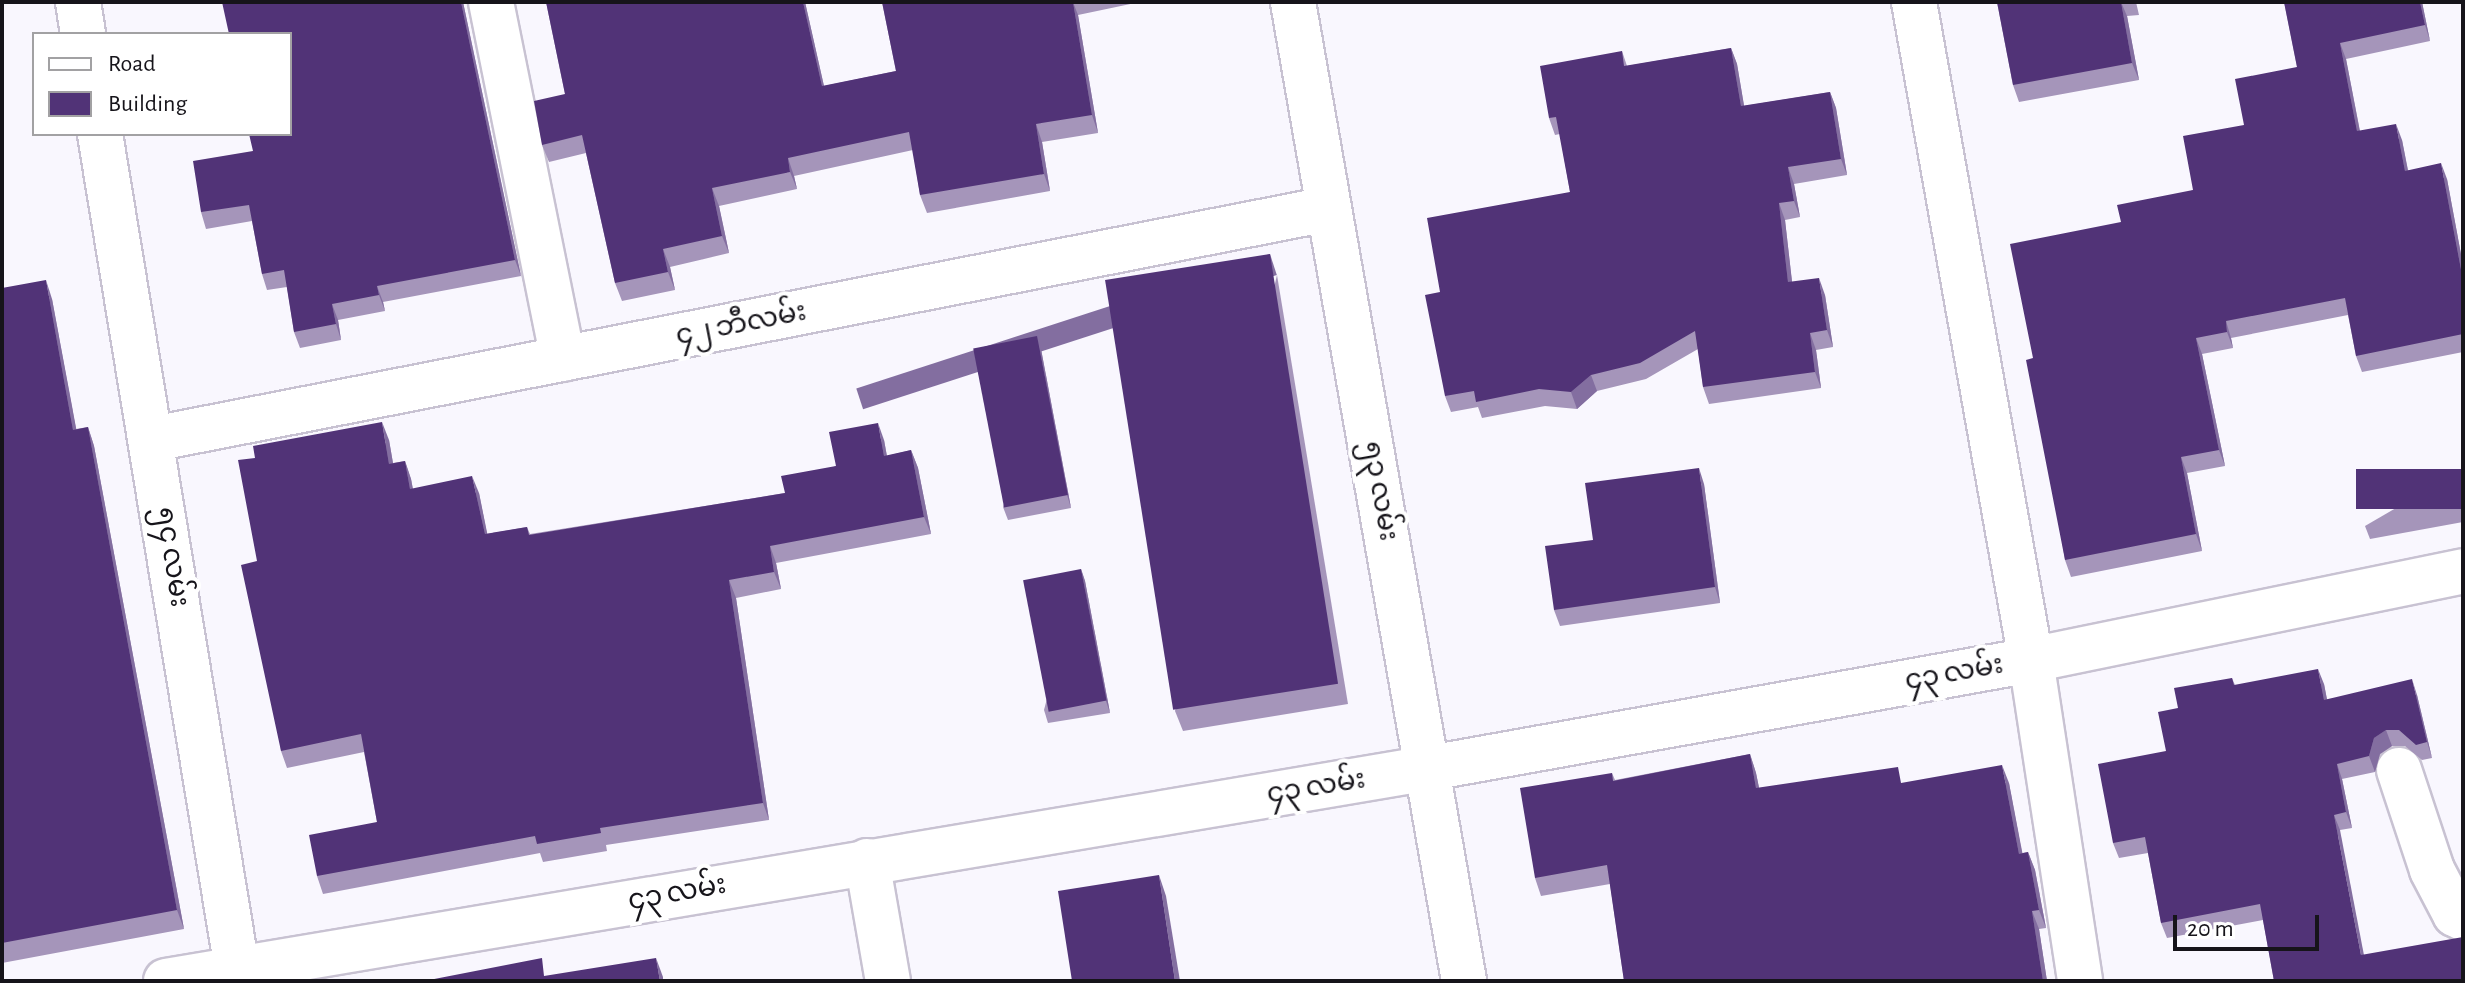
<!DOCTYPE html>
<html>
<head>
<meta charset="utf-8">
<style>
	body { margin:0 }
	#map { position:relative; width:2465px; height:983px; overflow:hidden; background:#f9f7fe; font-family:"Alegreya Sans","Noto Sans Myanmar",sans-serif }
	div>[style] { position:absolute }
	.roads { filter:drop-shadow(2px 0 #c8c2d2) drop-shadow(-2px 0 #c8c2d2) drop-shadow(0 2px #c8c2d2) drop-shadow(0 -2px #c8c2d2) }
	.minor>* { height:44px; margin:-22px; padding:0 22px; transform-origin:22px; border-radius:22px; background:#fff }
	.wall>* { inset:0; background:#a595ba }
	.shaded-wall>* { inset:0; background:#836ea0; transform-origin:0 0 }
	.building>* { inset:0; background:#513377; transform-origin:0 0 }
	span { translate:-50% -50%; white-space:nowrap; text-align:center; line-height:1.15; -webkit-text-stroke:8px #fff; paint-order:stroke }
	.street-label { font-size:28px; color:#16141a }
	.frame { position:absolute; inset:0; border:4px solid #16141a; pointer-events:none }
	.legend { position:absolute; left:32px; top:32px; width:260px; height:104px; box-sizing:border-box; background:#fff; border:2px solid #a2a1a3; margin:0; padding:10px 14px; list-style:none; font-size:24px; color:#16141a }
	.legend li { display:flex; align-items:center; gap:16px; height:40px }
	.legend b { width:40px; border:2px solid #a2a1a3 }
	.scale { position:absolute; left:2173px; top:915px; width:146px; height:36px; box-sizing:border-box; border:4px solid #16141a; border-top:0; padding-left:10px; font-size:24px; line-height:28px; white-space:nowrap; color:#16141a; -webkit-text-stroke:6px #fff; paint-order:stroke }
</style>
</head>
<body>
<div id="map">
	<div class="roads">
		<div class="minor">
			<i style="left:78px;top:2px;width:32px;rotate:81deg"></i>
			<i style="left:491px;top:2px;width:364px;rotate:78.6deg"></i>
			<i style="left:1293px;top:2px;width:994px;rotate:80.09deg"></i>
			<i style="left:1914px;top:2px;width:668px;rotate:79.92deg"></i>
			<i style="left:2031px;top:660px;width:325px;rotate:81.3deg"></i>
			<i style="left:100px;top:134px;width:858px;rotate:80.68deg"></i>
			<i style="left:153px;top:439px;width:1197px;rotate:-11.08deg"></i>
			<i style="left:2399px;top:770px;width:105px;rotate:71.7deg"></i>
			<i style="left:2432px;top:870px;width:50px;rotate:62.4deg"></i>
			<i style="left:2455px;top:914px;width:9px;rotate:27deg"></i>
			<i style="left:867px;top:861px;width:122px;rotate:80.1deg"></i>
			<i style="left:166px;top:981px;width:1282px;rotate:-9.57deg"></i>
			<i style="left:1430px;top:768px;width:611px;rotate:-10.19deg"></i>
			<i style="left:2031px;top:660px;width:441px;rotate:-11.6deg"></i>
		</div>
	</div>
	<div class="wall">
		<i style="clip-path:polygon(463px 2px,521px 276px,383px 302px,385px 311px,338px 320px,341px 340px,300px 348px,294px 332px,287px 287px,267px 290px,262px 274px,252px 221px,206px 229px,201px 212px,253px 151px)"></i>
		<i style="clip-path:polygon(546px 2px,805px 2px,824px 86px,896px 71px,882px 2px,1140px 2px,1078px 15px,1098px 133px,1042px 142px,1050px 191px,927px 213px,920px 195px,913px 150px,794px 176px,797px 189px,719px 206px,729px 253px,670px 267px,675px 290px,622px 301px,615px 283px,586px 153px,549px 162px,542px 145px,565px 94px)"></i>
		<i style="clip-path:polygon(1997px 2px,2136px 2px,2139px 15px,2127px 16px,2139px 80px,2019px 102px,2013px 85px)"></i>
		<i style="clip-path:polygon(2284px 2px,2422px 2px,2430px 41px,2346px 59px,2360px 131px,2402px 140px,2408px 170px,2447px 179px,2463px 265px,2463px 352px,2362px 372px,2356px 356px,2348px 315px,2231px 338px,2233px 348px,2202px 354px,2225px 466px,2187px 473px,2202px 551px,2071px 577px,2065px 560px,2033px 358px,2121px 222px,2193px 190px,2244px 125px,2297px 67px)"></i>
		<i style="clip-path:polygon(1731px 48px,1737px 64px,1744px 106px,1830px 92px,1836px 108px,1847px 175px,1794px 184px,1800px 217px,1785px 220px,1792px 282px,1825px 295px,1833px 347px,1816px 350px,1821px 388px,1709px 404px,1703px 387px,1698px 349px,1646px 379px,1597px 391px,1577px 409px,1545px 406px,1482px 418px,1478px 407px,1451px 412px,1445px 396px,1440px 292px,1570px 192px,1560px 134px,1555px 135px,1549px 118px,1622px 51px,1627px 66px)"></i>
		<i style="clip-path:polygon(1277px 275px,1348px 704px,1183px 731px,1175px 711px)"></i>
		<i style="clip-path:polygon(2px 288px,52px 299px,76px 429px,88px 427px,94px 446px,184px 929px,2px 963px)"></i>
		<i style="clip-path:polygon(1041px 349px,1071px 508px,1008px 520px,1003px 507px)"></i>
		<i style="clip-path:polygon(389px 440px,393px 463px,405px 461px,411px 479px,413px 489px,479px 493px,487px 534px,527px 527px,530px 534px,785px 493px,884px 440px,887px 456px,911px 450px,918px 468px,931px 534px,776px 563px,781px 589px,736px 598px,769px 820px,606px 845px,607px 851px,543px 862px,540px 853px,323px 894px,317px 876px,377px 822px,364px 752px,287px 768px,281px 751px,257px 561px)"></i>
		<i style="clip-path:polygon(2463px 469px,2463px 522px,2370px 539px,2365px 526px)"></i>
		<i style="clip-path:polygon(1704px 484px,1720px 603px,1560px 626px,1554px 610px,1593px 540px)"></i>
		<i style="clip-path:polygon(1081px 569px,1085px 581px,1110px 713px,1048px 723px,1044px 710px)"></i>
		<i style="clip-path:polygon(2232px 678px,2235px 685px,2324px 684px,2327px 699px,2417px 695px,2432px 758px,2422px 760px,2405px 746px,2392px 746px,2380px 754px,2375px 772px,2342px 779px,2352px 828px,2340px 830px,2274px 981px,2263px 920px,2167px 938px,2161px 923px,2148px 853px,2119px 858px,2113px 843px,2166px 751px,2178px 708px)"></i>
		<i style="clip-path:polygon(1750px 754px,1756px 773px,1759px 788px,1904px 783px,2009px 783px,2022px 853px,2028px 852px,2035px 870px,2046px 928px,2039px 929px,2047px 981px,1624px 981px,1610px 884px,1541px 896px,1535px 878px,1612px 773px,1615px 780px)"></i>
	</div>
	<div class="shaded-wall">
		<i style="clip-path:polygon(461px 2px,463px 2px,521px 276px,515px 260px)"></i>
		<i style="clip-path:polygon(803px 2px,805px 2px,828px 104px,822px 86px)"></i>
		<i style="clip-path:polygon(1073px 2px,1078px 15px,1098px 133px,1092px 115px)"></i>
		<i style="clip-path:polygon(2121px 2px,2127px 16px,2139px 80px,2132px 63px)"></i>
		<i style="clip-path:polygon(2420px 2px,2422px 2px,2430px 41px,2425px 25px)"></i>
		<i style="clip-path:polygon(2340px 43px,2346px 59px,2363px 148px,2357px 131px)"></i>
		<i style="clip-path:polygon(1731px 48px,1737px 64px,1747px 123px,1741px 106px)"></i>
		<i style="clip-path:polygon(1830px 92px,1836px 108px,1847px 175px,1841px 159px)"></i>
		<i style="clip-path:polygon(1036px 124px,1042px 142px,1050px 191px,1044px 174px)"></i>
		<i style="clip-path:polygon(2396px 124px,2402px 140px,2411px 187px,2405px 171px)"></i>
		<i style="clip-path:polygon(788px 158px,794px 176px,797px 189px,790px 172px)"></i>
		<i style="clip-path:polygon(2441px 163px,2447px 179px,2463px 265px,2463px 280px)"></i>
		<i style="clip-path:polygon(1788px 167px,1794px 184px,1800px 217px,1794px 201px)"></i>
		<i style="clip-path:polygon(712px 188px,719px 206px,729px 253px,722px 236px)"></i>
		<i style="clip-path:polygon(1779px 203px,1785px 220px,1794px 299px,1788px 282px)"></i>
		<i style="clip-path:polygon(663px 249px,670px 267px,675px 290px,668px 272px)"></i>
		<i style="left:1270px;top:254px;width:22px;height:435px;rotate:72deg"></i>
		<i style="clip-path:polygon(1819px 278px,1825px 295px,1833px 347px,1827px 330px)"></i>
		<i style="clip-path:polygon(46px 280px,52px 299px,80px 449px,73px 430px)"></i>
		<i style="clip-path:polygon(377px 286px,383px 302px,385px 311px,379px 295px)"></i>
		<i style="clip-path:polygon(332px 304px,338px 320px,341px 340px,336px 324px)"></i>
		<i style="clip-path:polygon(2226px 321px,2231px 338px,2233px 348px,2227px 332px)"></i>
		<i style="clip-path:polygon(1810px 333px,1816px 350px,1821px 388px,1815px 372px)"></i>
		<i style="clip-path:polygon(1037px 336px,1041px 349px,1071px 508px,1067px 495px)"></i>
		<i style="clip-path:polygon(2196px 338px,2202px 354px,2225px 466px,2219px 450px)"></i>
		<i style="clip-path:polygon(1591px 375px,1597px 391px,1577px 409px,1571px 392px)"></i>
		<i style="clip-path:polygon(382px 422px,389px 440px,396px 481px,389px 464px)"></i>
		<i style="clip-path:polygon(878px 423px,884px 440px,890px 474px,884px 456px)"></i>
		<i style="clip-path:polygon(88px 427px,94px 446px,184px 929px,177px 910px)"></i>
		<i style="clip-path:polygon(911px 450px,918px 468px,931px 534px,924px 517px)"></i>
		<i style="clip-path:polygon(2181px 457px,2187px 473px,2202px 551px,2196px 534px)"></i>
		<i style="clip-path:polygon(405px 461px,411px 479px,416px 507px,410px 489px)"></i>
		<i style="clip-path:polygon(1699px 468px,1704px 484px,1720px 603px,1715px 587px)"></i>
		<i style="clip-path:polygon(472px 476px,479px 493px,491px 552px,485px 534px)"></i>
		<i style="clip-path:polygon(770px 546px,776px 563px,781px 589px,774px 572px)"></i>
		<i style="clip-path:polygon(1081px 569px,1085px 581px,1110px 713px,1106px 701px)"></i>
		<i style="clip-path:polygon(729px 580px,736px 598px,769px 820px,763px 803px)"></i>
		<i style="clip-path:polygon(2318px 669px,2324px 684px,2330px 716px,2324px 700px)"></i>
		<i style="clip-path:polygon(2412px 679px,2417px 695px,2432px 758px,2427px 742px)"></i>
		<i style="clip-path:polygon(2386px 730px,2392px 746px,2380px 754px,2375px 772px,2369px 756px,2374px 738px)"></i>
		<i style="clip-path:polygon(1750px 754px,1756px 773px,1763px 807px,1756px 788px)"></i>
		<i style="clip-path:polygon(2337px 764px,2342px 779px,2352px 828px,2346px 812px)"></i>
		<i style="clip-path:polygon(2002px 765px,2009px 783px,2026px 872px,2019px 854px)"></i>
		<i style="clip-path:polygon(2334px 815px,2340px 830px,2367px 971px,2361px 955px)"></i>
		<i style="clip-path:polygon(2028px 852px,2035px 870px,2046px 928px,2039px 910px)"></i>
		<i style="clip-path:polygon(1159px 875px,1166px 896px,1180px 981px,1175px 981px)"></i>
		<i style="clip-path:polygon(2032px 911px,2039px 929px,2047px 981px,2043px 981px)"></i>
		<i style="clip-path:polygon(656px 958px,663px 977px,663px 981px,660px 981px)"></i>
	</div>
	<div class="building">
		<i style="clip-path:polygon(222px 2px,461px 2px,515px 260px,377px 286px,379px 295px,332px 304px,336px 324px,294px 332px,284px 270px,262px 274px,249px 205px,201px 212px,193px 161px,253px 151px,249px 134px,290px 134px,290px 34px,229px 34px)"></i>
		<i style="clip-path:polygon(546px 2px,803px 2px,822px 86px,896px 71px,882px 2px,1073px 2px,1092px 115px,1036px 124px,1044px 174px,920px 195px,909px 132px,788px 158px,790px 172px,712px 188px,722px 236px,663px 249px,668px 272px,615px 283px,582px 135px,542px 145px,534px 101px,565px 94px)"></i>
		<i style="clip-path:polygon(1997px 2px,2121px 2px,2132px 63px,2013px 85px)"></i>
		<i style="clip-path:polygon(2284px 2px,2420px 2px,2425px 25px,2340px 43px,2357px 131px,2396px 124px,2405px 171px,2441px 163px,2463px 280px,2463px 334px,2356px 356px,2345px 298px,2226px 321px,2227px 332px,2196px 338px,2219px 450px,2181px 457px,2196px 534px,2065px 560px,2026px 360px,2033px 358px,2010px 244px,2121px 222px,2117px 205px,2193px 190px,2183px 136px,2244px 125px,2235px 79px,2297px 67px)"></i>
		<i style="clip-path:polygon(1731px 48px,1741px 106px,1830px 92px,1841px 159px,1788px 167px,1794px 201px,1779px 203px,1788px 282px,1819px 278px,1827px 330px,1810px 333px,1815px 372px,1703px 387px,1695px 331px,1640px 363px,1591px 375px,1571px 392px,1539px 389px,1476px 402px,1474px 391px,1445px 396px,1425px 295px,1440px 292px,1427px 218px,1570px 192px,1556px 117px,1549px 118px,1540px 66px,1622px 51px,1624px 66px)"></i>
		<i style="left:1270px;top:254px;width:435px;height:167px;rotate:81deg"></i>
		<i style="clip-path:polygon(46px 280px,73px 430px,88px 427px,177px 910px,2px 943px,2px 288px)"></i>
		<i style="left:1037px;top:336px;width:162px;height:65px;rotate:79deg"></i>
		<i style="clip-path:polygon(382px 422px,389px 464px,405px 461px,410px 489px,472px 476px,485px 534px,527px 527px,529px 535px,785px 493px,781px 476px,836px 466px,829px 432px,878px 423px,884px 456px,911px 450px,924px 517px,770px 546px,774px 572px,729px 580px,763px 803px,600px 828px,601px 833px,537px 844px,535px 836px,317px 876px,309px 835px,377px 822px,361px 734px,281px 751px,241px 565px,257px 561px,238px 460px,255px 458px,253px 446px)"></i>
		<i style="clip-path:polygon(1699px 468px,1715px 587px,1554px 610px,1545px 546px,1593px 540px,1585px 483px)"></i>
		<i style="left:2463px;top:469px;width:40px;height:107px;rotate:90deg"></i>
		<i style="left:1081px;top:569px;width:134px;height:59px;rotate:79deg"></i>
		<i style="clip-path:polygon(2318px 669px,2324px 700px,2412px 679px,2427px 742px,2416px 745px,2399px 730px,2386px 730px,2374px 738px,2369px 756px,2337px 764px,2346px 812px,2334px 815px,2361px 955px,2463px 937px,2463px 981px,2274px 981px,2260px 904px,2161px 923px,2145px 837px,2113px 843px,2098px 764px,2166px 751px,2158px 712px,2178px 708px,2174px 688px,2232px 678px,2234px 685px)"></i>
		<i style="clip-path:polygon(1750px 754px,1756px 788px,1898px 767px,1901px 783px,2002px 765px,2019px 854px,2028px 852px,2039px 910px,2032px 911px,2043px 981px,1624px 981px,1607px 865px,1535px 878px,1520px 788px,1612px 773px,1613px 781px)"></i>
		<i style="clip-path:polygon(1159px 875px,1175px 981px,1072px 981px,1058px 891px)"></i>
		<i style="clip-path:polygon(542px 958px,544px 976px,656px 958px,660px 981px,424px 981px)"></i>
	</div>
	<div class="street-label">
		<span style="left:741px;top:324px;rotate:-11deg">၄၂ ဘီလမ်း</span>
		<span style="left:1380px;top:491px;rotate:80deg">၅၃ လမ်း</span>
		<span style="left:172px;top:557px;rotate:81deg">၅၄ လမ်း</span>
		<span style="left:1954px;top:673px;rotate:-10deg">၄၃ လမ်း</span>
		<span style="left:1316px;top:787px;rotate:-9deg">၄၃ လမ်း</span>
		<span style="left:677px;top:893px;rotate:-10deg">၄၃ လမ်း</span>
	</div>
	<div class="frame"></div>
	<ul class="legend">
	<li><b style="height:10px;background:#fff"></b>Road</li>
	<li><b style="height:22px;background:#513377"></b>Building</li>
	</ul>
	<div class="scale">20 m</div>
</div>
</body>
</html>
